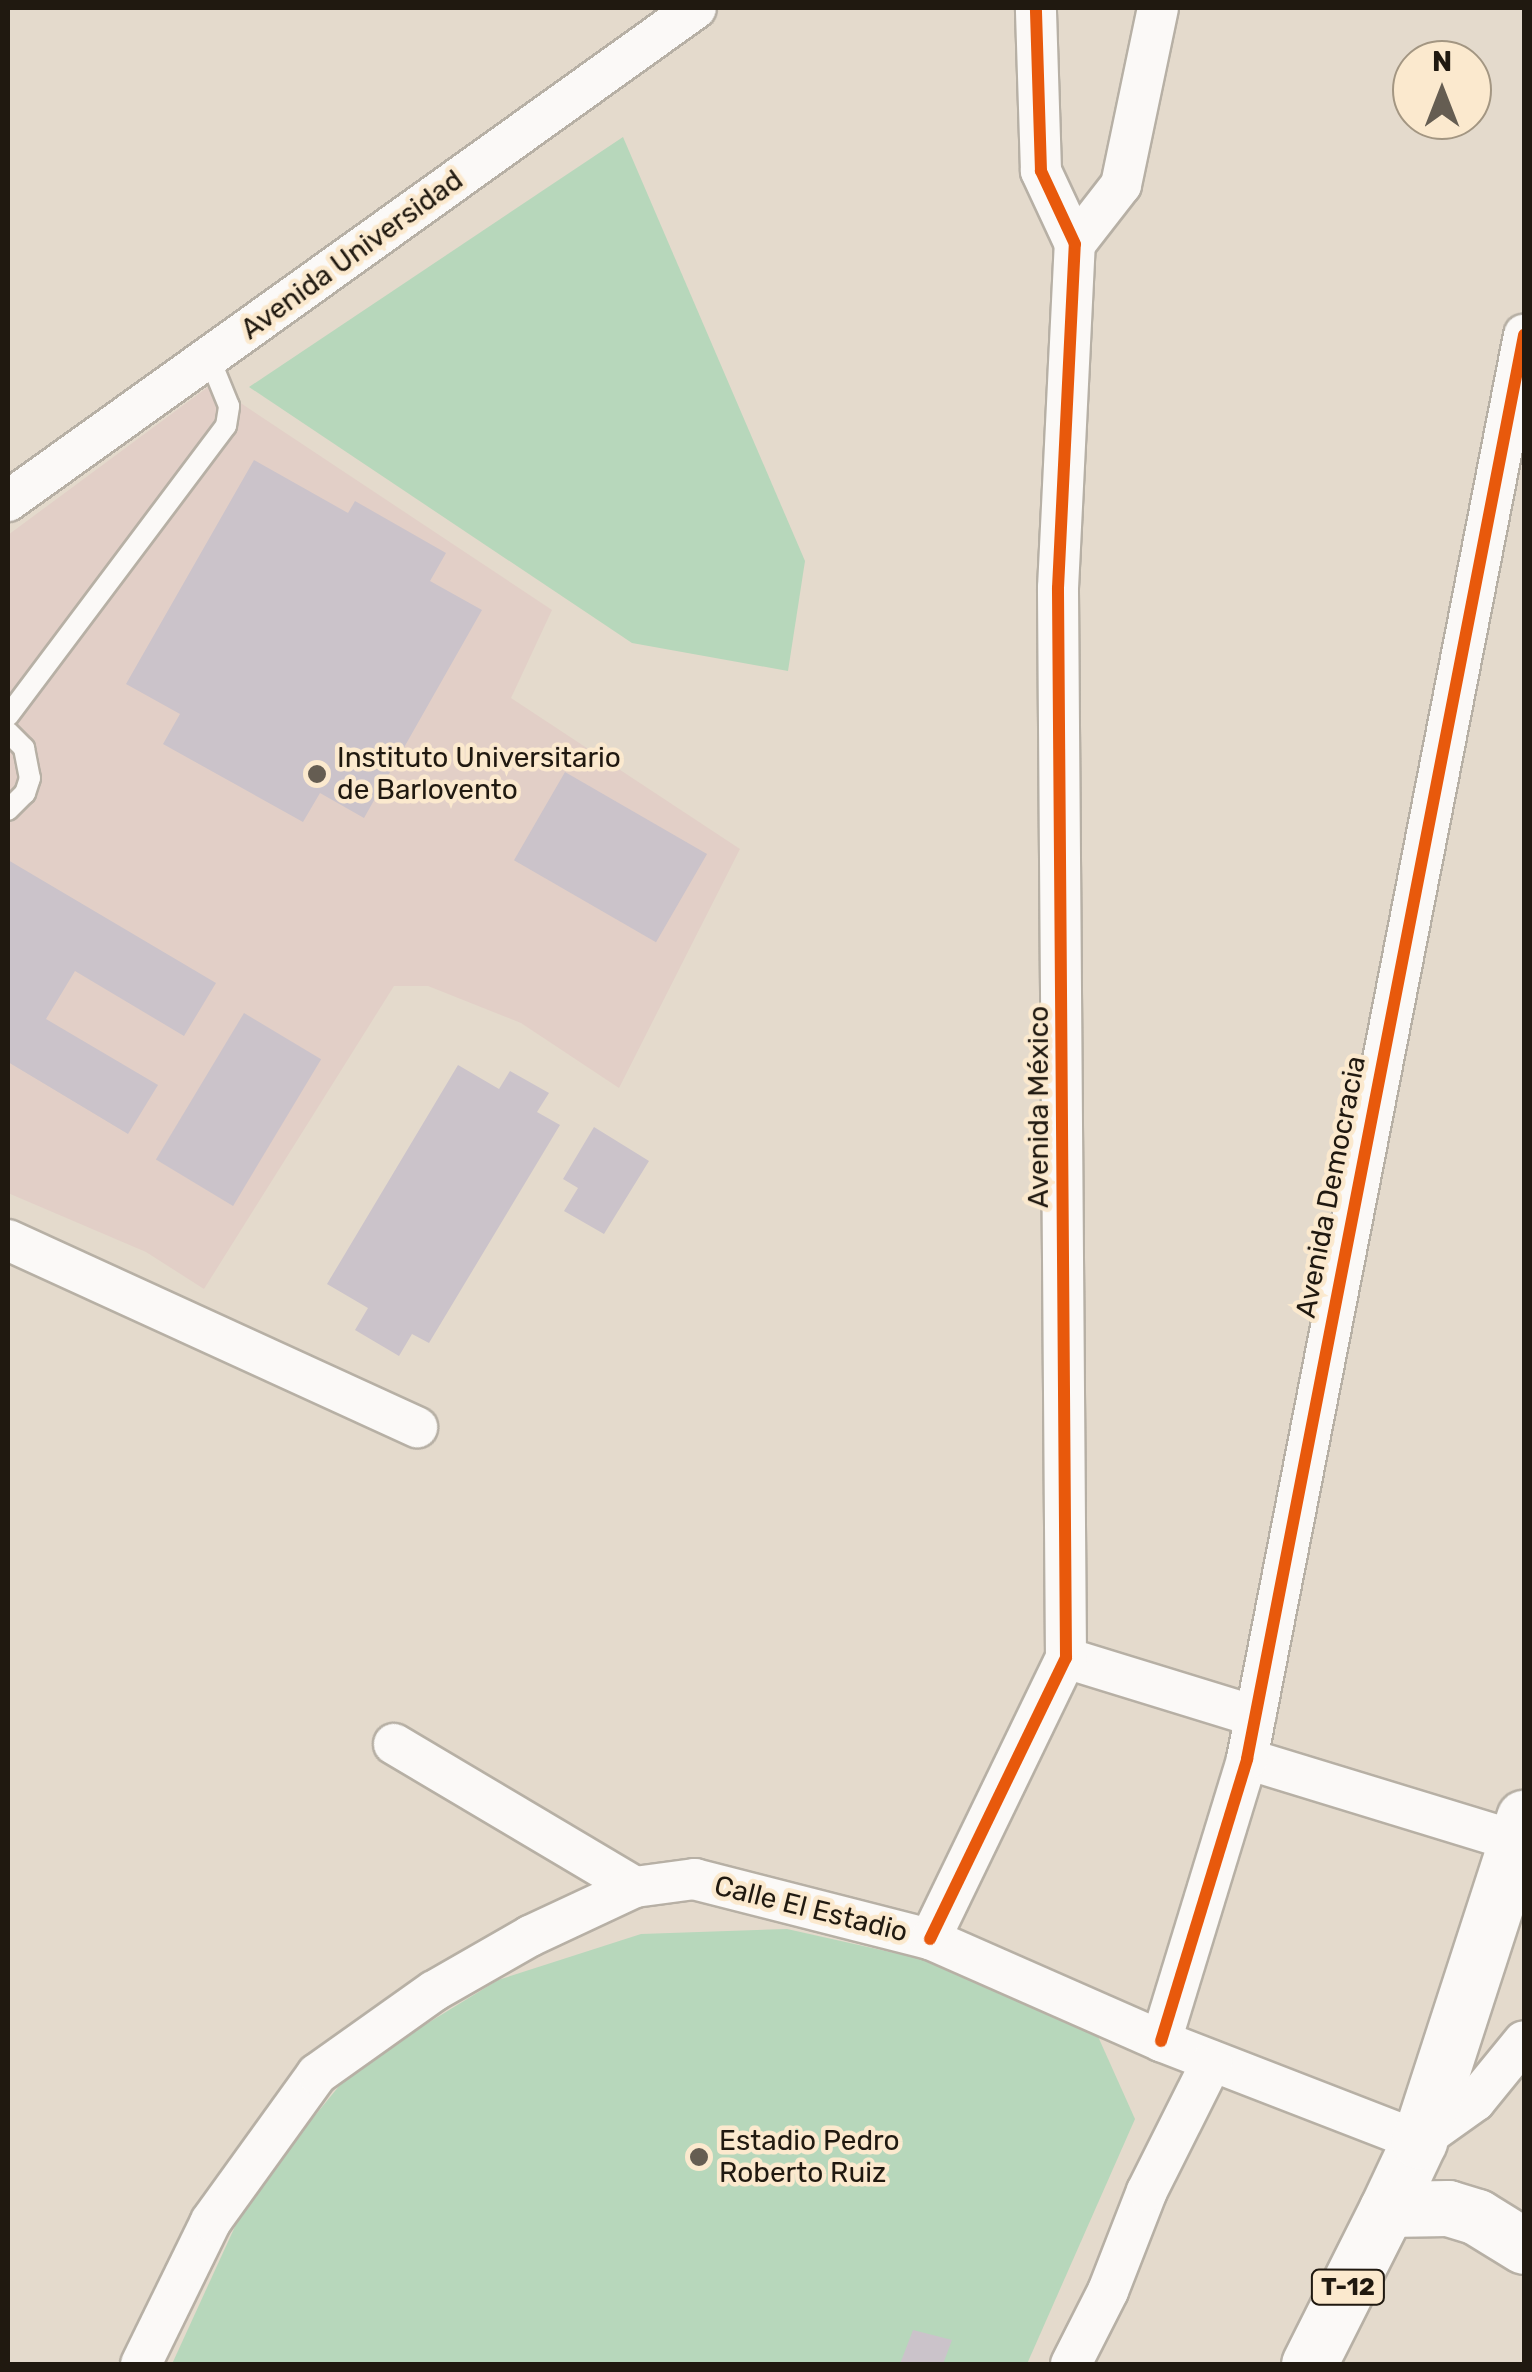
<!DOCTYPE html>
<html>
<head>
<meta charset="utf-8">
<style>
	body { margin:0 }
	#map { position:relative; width:1532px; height:2372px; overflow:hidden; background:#e4dacc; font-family:Rubik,sans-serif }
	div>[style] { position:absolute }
	.education>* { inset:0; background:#e2cfc7 }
	.green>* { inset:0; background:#b7d7bb }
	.building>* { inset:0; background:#cbc3ca; transform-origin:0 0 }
	.roads { filter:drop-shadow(2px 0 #b7b0a5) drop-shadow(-2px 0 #b7b0a5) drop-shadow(0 2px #b7b0a5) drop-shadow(0 -2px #b7b0a5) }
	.service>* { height:20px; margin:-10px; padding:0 10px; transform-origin:10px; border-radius:10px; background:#fbf9f7 }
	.minor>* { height:40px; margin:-20px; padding:0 20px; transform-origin:20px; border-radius:20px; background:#fbf9f7 }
	.secondary>* { height:55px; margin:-27.5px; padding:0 27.5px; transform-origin:27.5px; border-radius:27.5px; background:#fbf9f7 }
	.trunk>* { height:55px; margin:-27.5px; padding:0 27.5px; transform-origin:27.5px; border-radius:27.5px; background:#fbf9f7 }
	.cycleway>* { height:12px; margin:-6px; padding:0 6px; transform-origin:6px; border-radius:6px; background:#e8590c }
	.dots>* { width:28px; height:28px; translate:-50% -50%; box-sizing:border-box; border:5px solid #fbe9ce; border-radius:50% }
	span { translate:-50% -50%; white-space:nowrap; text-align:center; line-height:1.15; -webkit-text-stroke:9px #fbe9ce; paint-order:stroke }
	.shield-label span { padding:2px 8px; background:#fbe9ce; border:2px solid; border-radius:8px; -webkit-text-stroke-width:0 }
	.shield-label { font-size:25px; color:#201910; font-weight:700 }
	.street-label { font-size:28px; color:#201910 }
	.poi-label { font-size:28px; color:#201910 }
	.left { translate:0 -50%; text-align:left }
	.frame { position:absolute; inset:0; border:10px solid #201910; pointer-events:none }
	.north { position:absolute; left:1392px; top:40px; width:100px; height:100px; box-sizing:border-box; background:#fbe9ce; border:2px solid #a39682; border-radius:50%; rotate:0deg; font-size:28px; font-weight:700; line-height:40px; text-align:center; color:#201910 }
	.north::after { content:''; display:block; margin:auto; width:35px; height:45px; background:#655d52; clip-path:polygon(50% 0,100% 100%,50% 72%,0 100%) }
</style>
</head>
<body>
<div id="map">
	<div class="education">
		<i style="clip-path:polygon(212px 384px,552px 610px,511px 698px,740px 849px,619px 1088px,521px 1023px,428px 986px,394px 986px,204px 1289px,146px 1252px,8px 1193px,8px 535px)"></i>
	</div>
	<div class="green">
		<i style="clip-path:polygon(623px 137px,805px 561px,788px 671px,632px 643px,249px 387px)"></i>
		<i style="clip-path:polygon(787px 1929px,935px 1962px,1096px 2032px,1135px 2119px,1027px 2364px,172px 2364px,249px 2196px,353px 2069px,498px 1980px,641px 1934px)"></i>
	</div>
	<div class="building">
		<i style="clip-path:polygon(254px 460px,348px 513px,355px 501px,446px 553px,430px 581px,482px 610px,364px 818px,320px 793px,303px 822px,163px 744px,180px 714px,126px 684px)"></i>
		<i style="left:565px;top:772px;width:164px;height:102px;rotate:30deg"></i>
		<i style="clip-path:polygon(8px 860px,216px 983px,184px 1036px,75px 971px,46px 1019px,158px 1085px,128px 1134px,8px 1062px)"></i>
		<i style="left:244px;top:1013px;width:90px;height:171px;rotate:31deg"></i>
		<i style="clip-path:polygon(458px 1065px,499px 1089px,510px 1071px,549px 1093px,537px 1112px,560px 1125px,429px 1343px,412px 1334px,399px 1356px,355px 1330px,368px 1308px,327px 1284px)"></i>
		<i style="clip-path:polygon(594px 1127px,649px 1161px,604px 1234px,564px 1211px,578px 1188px,563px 1179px)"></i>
		<i style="clip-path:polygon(913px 2330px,952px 2340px,943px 2364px,900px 2364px)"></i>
	</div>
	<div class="roads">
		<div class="service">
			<i style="left:8px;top:716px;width:363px;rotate:-53.1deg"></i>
			<i style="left:226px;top:426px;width:20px;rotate:-81deg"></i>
			<i style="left:229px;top:406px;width:53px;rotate:-112.2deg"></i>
			<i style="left:8px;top:732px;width:23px;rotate:45deg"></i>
			<i style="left:24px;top:748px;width:31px;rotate:79deg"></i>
			<i style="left:30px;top:778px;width:16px;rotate:108deg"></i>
			<i style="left:25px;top:793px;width:24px;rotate:135deg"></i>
		</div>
		<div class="minor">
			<i style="left:1075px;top:244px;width:75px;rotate:-52.1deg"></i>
			<i style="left:1121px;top:185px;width:181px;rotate:-78.2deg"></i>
			<i style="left:8px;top:501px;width:846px;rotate:-35.62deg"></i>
			<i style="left:8px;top:1240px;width:450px;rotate:24.6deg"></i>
			<i style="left:1066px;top:1658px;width:198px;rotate:17.1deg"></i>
			<i style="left:394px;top:1744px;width:280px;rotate:30.7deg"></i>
			<i style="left:1247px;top:1759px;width:281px;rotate:17deg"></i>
			<i style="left:930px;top:1939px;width:312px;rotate:-64.2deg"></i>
			<i style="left:1066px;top:1658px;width:1070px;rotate:-90.43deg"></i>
			<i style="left:1058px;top:588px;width:344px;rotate:-87.2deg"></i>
			<i style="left:1075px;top:244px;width:81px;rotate:-115deg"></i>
			<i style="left:1041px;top:171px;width:163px;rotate:-91.8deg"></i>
			<i style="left:1161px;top:2041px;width:295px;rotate:-73deg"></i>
			<i style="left:1247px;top:1759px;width:1451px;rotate:-78.99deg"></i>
			<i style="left:141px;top:2364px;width:159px;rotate:-63.9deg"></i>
			<i style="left:211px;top:2221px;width:181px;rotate:-54.2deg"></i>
			<i style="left:317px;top:2074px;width:143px;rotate:-35.4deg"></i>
			<i style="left:434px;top:1991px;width:111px;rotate:-29.8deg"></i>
			<i style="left:530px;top:1936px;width:116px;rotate:-25deg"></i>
			<i style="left:635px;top:1887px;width:60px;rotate:-7.7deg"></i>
			<i style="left:694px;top:1879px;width:244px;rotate:14.3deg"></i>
			<i style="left:930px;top:1939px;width:253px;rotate:23.8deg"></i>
			<i style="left:1161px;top:2041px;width:277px;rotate:21.2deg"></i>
			<i style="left:1419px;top:2141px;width:69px;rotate:-35.5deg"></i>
			<i style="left:1475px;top:2101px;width:77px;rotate:-50.8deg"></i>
			<i style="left:1071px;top:2364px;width:82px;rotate:-63.1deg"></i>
			<i style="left:1108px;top:2291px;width:107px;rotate:-68.7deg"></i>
			<i style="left:1147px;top:2191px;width:145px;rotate:-63.4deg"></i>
		</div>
		<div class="secondary">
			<i style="left:1387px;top:2209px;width:75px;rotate:-64.8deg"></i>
			<i style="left:1419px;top:2141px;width:340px;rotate:-72deg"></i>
		</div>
		<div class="trunk">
			<i style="left:1309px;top:2364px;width:174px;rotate:-63.3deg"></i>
			<i style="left:1387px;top:2209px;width:61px;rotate:-0.9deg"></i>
			<i style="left:1448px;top:2208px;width:30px;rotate:17deg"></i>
			<i style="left:1477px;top:2217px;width:55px;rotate:31.7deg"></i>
		</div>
	</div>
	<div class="cycleway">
		<i style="left:930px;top:1939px;width:312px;rotate:-64.2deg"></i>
		<i style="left:1066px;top:1658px;width:1070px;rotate:-90.43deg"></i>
		<i style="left:1058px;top:588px;width:344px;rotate:-87.2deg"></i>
		<i style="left:1075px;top:244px;width:81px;rotate:-115deg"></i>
		<i style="left:1041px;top:171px;width:163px;rotate:-91.8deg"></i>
		<i style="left:1161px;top:2041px;width:295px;rotate:-73deg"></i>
		<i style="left:1247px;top:1759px;width:1451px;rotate:-78.99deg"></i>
	</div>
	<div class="dots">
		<i style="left:317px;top:774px;background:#655d52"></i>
		<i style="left:699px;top:2157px;background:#655d52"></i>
	</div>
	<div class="shield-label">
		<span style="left:1348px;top:2287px">T-12</span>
	</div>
	<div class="street-label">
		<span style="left:352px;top:255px;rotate:-36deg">Avenida Universidad</span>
		<span style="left:1039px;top:1107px;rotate:-90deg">Avenida México</span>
		<span style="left:1331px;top:1187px;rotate:-79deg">Avenida Democracia</span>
		<span style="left:811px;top:1909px;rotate:14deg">Calle El Estadio</span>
	</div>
	<div class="poi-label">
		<span class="left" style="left:337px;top:774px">Instituto Universitario<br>de Barlovento</span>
		<span class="left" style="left:719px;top:2157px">Estadio Pedro<br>Roberto Ruiz</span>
	</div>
	<div class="frame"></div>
	<div class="north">N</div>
</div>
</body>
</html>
